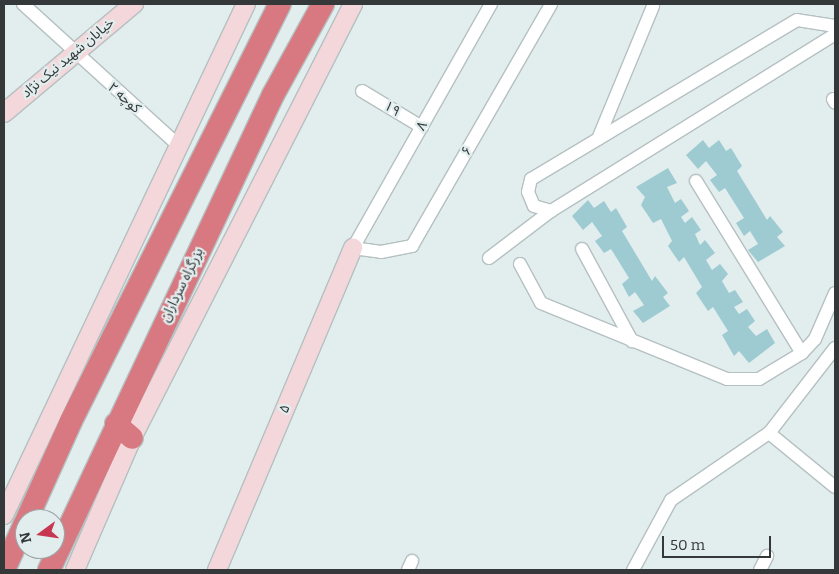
<!DOCTYPE html>
<html>
<head>
<meta charset="utf-8">
<style>
	body { margin:0 }
	#map { position:relative; width:839px; height:574px; overflow:hidden; background:#e2edee; font-family:Bitter,"Noto Sans Arabic",serif }
	div>[style] { position:absolute }
	.building>* { inset:0; background:#9dcbd1 }
	.roads { filter:drop-shadow(1px 0 #b5c0c1) drop-shadow(-1px 0 #b5c0c1) drop-shadow(0 1px #b5c0c1) drop-shadow(0 -1px #b5c0c1) }
	.street>* { height:12px; margin:-6px; padding:0 6px; transform-origin:6px; border-radius:6px; background:#fff }
	.secondary>* { height:18px; margin:-9px; padding:0 9px; transform-origin:9px; border-radius:9px; background:#f3d7da }
	.highway>* { height:22px; margin:-11px; padding:0 11px; transform-origin:11px; border-radius:11px; background:#d87982 }
	span { translate:-50% -50%; white-space:nowrap; text-align:center; line-height:1.15; -webkit-text-stroke:4.5px #e2edee; paint-order:stroke }
	.street-label { font-size:14px; color:#343839 }
	.frame { position:absolute; inset:0; border:5px solid #343839; pointer-events:none }
	.north { position:absolute; left:15px; top:509px; width:50px; height:50px; box-sizing:border-box; background:#e2edee; border:1px solid #9ca5a6; border-radius:50%; rotate:256deg; font-size:14px; font-weight:700; line-height:20px; text-align:center; color:#343839 }
	.north::after { content:''; display:block; margin:auto; width:18px; height:22px; background:#c83752; clip-path:polygon(50% 0,100% 100%,50% 72%,0 100%) }
	.scale { position:absolute; left:662px; top:536px; width:109px; height:22px; box-sizing:border-box; border:2px solid #343839; border-top:0; padding-left:6px; font-size:15px; line-height:18px; white-space:nowrap; color:#343839; -webkit-text-stroke:4px #e2edee; paint-order:stroke }
</style>
</head>
<body>
<div id="map">
	<div class="building">
		<i style="clip-path:polygon(703px 140px,709px 148px,719px 140px,726px 151px,731px 148px,742px 166px,737px 171px,767px 220px,770px 216px,783px 232px,777px 237px,785px 246px,758px 262px,748px 250px,758px 244px,750px 231px,744px 236px,736px 223px,744px 218px,725px 188px,719px 192px,710px 180px,717px 175px,706px 161px,698px 169px,686px 155px)"></i>
		<i style="clip-path:polygon(668px 168px,677px 183px,667px 187px,675px 203px,681px 199px,689px 211px,681px 217px,685px 223px,692px 217px,701px 230px,695px 234px,700px 245px,705px 240px,715px 253px,706px 260px,712px 270px,720px 264px,728px 274px,722px 281px,729px 293px,735px 290px,743px 302px,734px 307px,739px 314px,747px 309px,755px 321px,748px 327px,756px 336px,767px 329px,775px 343px,749px 363px,739px 351px,734px 356px,722px 335px,728px 331px,713px 307px,708px 311px,696px 293px,702px 287px,684px 257px,679px 262px,668px 246px,672px 241px,661px 219px,653px 223px,641px 205px,645px 197px,636px 187px)"></i>
		<i style="clip-path:polygon(588px 200px,594px 208px,604px 201px,611px 212px,616px 208px,627px 227px,622px 231px,652px 281px,655px 276px,668px 293px,663px 297px,670px 306px,643px 323px,633px 311px,644px 305px,635px 292px,629px 297px,622px 284px,629px 278px,611px 249px,604px 253px,595px 241px,602px 236px,592px 222px,583px 230px,572px 216px)"></i>
	</div>
	<div class="roads">
		<div class="street">
			<i style="left:23px;top:4px;width:208px;rotate:42.3deg"></i>
			<i style="left:491px;top:4px;width:280px;rotate:119.5deg"></i>
			<i style="left:353px;top:248px;width:28px;rotate:8deg"></i>
			<i style="left:381px;top:252px;width:32px;rotate:-11deg"></i>
			<i style="left:412px;top:246px;width:279px;rotate:-60.1deg"></i>
			<i style="left:835px;top:26px;width:38px;rotate:-171deg"></i>
			<i style="left:797px;top:20px;width:310px;rotate:149.1deg"></i>
			<i style="left:531px;top:179px;width:13px;rotate:103deg"></i>
			<i style="left:528px;top:192px;width:15px;rotate:67deg"></i>
			<i style="left:534px;top:206px;width:18px;rotate:16deg"></i>
			<i style="left:551px;top:211px;width:335px;rotate:-31.9deg"></i>
			<i style="left:362px;top:91px;width:70px;rotate:31deg"></i>
			<i style="left:833px;top:99px;width:4px;rotate:63deg"></i>
			<i style="left:598px;top:139px;width:144px;rotate:-67.5deg"></i>
			<i style="left:696px;top:181px;width:202px;rotate:58.4deg"></i>
			<i style="left:582px;top:249px;width:105px;rotate:61.5deg"></i>
			<i style="left:489px;top:258px;width:78px;rotate:-37.2deg"></i>
			<i style="left:520px;top:264px;width:44px;rotate:61.7deg"></i>
			<i style="left:541px;top:303px;width:201px;rotate:22.2deg"></i>
			<i style="left:727px;top:379px;width:32px"></i>
			<i style="left:759px;top:379px;width:50px;rotate:-31.2deg"></i>
			<i style="left:802px;top:353px;width:19px;rotate:-47deg"></i>
			<i style="left:815px;top:339px;width:50px;rotate:-66.5deg"></i>
			<i style="left:835px;top:348px;width:108px;rotate:127.8deg"></i>
			<i style="left:769px;top:433px;width:85px;rotate:39.3deg"></i>
			<i style="left:408px;top:570px;width:10px;rotate:-66deg"></i>
			<i style="left:633px;top:570px;width:80px;rotate:-61.5deg"></i>
			<i style="left:671px;top:500px;width:119px;rotate:-34.4deg"></i>
			<i style="left:760px;top:570px;width:16px;rotate:-63deg"></i>
		</div>
		<div class="secondary">
			<i style="left:4px;top:113px;width:170px;rotate:-40deg"></i>
			<i style="left:4px;top:515px;width:565px;rotate:-64.66deg"></i>
			<i style="left:75px;top:570px;width:144px;rotate:-66.6deg"></i>
			<i style="left:132px;top:438px;width:487px;rotate:-63deg"></i>
			<i style="left:217px;top:570px;width:350px;rotate:-67.1deg"></i>
		</div>
		<div class="highway">
			<i style="left:116px;top:424px;width:21px;rotate:41deg"></i>
			<i style="left:27px;top:519px;width:107px;rotate:-65.8deg"></i>
			<i style="left:71px;top:421px;width:466px;rotate:-63.4deg"></i>
			<i style="left:4px;top:570px;width:51px;rotate:-65.9deg"></i>
			<i style="left:49px;top:570px;width:525px;rotate:-64.75deg"></i>
			<i style="left:273px;top:95px;width:104px;rotate:-61.2deg"></i>
		</div>
	</div>
	<div class="street-label">
		<span style="left:68px;top:58px;rotate:-40deg">خیابان شهید نیک نژاد</span>
		<span style="left:124px;top:98px;rotate:41deg">کوچه ۲</span>
		<span style="left:392px;top:109px;rotate:31deg">۱۹</span>
		<span style="left:422px;top:126px;rotate:-61deg">۸</span>
		<span style="left:467px;top:151px;rotate:-60deg">۶</span>
		<span style="left:182px;top:285px;rotate:-64deg">بزرگراه سرداران</span>
		<span style="left:285px;top:409px;rotate:-67deg">۵</span>
	</div>
	<div class="frame"></div>
	<div class="north">N</div>
	<div class="scale">50 m</div>
</div>
</body>
</html>
